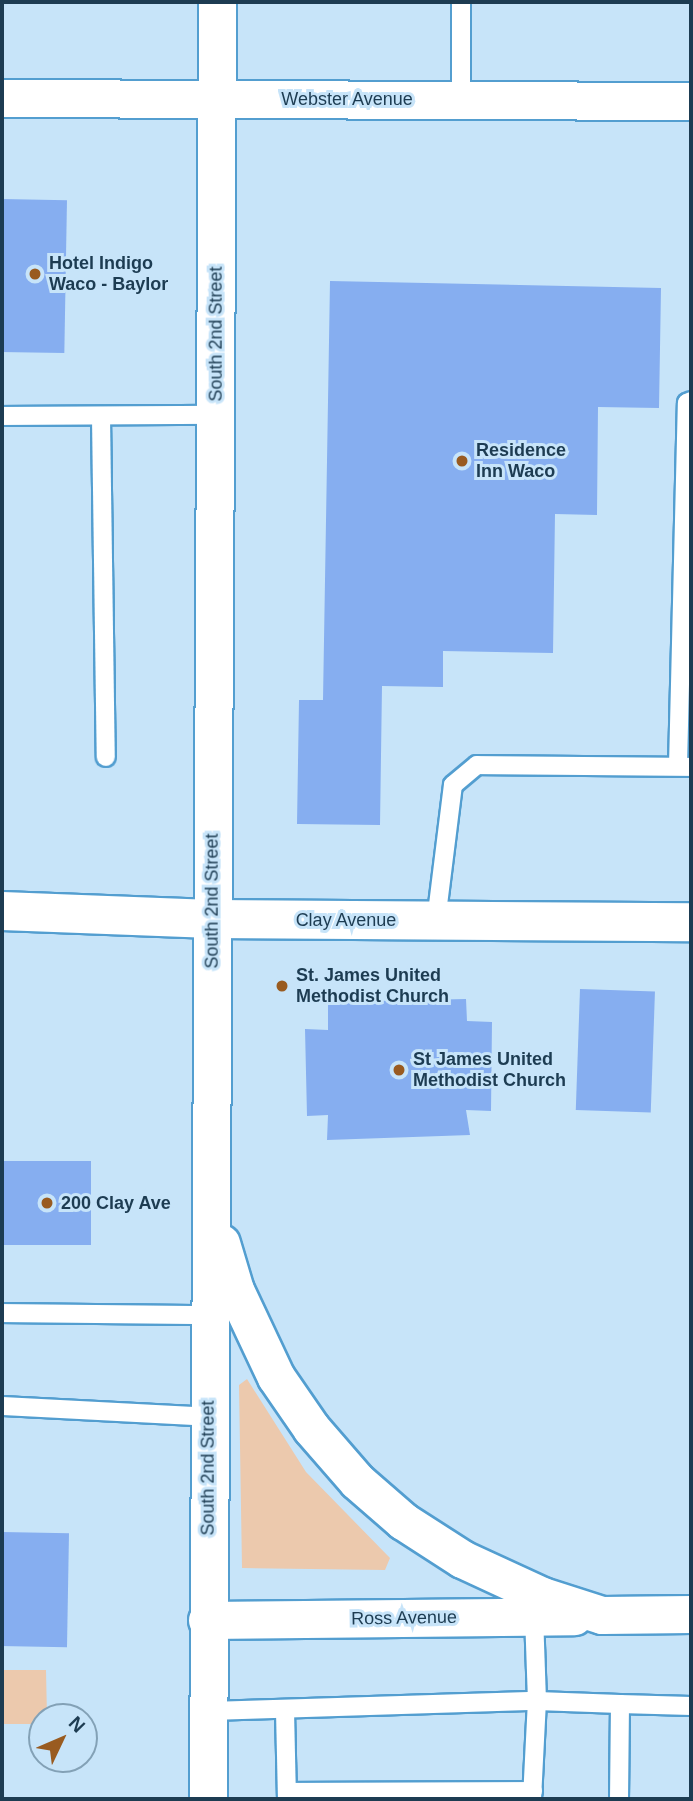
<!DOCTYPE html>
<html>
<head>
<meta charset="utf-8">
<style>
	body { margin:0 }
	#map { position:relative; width:693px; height:1801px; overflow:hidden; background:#c7e4f9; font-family:Helvetica,sans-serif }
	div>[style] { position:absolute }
	.green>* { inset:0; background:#ecc9ad }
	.building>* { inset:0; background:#86aef0; transform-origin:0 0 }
	.roads { filter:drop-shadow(2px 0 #539ed0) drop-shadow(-2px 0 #539ed0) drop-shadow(0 2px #539ed0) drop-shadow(0 -2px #539ed0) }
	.service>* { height:18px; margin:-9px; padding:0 9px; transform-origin:9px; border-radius:9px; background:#fff }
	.minor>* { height:37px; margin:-18.5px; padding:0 18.5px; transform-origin:18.5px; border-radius:18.5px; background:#fff }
	.tertiary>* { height:38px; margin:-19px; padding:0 19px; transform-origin:19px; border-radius:19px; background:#fff }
	.dots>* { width:19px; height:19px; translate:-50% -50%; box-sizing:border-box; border:4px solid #c7e4f9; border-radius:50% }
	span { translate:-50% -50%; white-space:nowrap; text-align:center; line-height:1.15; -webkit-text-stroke:6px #c7e4f9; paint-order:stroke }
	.street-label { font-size:18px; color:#1d3c52 }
	.poi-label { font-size:18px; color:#1d3c52; font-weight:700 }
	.left { translate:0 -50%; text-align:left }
	.frame { position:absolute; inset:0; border:4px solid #1d3c52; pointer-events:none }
	.north { position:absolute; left:28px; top:1703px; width:70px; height:70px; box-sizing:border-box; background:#c7e4f9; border:2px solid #83a1b6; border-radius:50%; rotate:46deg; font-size:19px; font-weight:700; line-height:28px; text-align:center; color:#1d3c52 }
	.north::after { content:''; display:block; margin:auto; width:24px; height:32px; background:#995b20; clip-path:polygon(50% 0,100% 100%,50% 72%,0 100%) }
</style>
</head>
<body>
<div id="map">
	<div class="green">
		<i style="clip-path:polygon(247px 1379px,306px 1472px,390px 1558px,385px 1570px,242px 1568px,239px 1385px)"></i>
		<i style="clip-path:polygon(2px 1670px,46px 1670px,47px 1717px,42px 1717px,42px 1724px,2px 1724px)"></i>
	</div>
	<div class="building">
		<i style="left:2px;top:199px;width:65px;height:153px;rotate:1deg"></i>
		<i style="clip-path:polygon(330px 281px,661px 288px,659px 408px,598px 407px,597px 515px,555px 514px,553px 653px,443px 651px,443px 687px,382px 686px,380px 825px,297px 824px,299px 700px,323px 700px)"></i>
		<i style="left:580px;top:989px;width:75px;height:121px;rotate:2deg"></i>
		<i style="clip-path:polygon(466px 999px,467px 1021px,492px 1022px,491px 1111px,466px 1110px,470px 1135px,327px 1140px,328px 1115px,307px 1116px,305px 1029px,328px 1030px,328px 1002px)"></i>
		<i style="left:2px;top:1161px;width:89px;height:84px"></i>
		<i style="left:2px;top:1532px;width:67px;height:114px;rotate:1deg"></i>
	</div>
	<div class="roads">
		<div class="service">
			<i style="left:461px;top:100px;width:98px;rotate:-90deg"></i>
			<i style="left:2px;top:416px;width:213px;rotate:-0.3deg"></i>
			<i style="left:101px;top:417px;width:340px;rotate:89.2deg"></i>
			<i style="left:678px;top:766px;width:363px;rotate:-88.6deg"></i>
			<i style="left:687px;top:403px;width:4px;rotate:-27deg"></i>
			<i style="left:436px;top:921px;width:137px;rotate:-82.9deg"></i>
			<i style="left:453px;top:785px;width:31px;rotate:-40deg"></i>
			<i style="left:477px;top:765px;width:214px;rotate:0.5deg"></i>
			<i style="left:2px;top:1313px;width:207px;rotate:0.6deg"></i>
			<i style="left:2px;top:1406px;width:207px;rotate:3deg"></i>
			<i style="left:620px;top:1704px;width:71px;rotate:1.6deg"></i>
			<i style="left:210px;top:1711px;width:327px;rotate:-1.8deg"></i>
			<i style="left:537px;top:1701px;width:85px;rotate:-92deg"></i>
			<i style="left:285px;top:1711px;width:88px;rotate:88.7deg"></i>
			<i style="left:287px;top:1792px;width:246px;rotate:-0.2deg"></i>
			<i style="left:532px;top:1799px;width:98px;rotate:-87.1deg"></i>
			<i style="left:537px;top:1701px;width:83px;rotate:2.1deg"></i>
			<i style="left:620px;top:1704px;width:95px;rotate:90.6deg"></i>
		</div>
		<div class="minor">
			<i style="left:2px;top:98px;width:689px;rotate:0.25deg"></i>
			<i style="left:221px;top:1243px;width:49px;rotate:73.4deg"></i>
			<i style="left:235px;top:1290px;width:96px;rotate:64.8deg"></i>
			<i style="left:276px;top:1377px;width:62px;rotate:55.5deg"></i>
			<i style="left:311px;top:1428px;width:70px;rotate:49deg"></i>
			<i style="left:357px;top:1481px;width:61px;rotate:41deg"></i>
			<i style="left:403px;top:1521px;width:70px;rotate:32.8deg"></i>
			<i style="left:462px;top:1559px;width:88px;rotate:24.8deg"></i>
			<i style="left:542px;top:1596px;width:63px;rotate:17.6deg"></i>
			<i style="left:602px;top:1615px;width:89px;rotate:-0.6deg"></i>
			<i style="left:207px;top:1620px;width:367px;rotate:-0.6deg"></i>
			<i style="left:208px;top:1799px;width:1797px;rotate:-89.71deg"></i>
		</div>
		<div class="tertiary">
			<i style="left:2px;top:911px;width:210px;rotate:2.2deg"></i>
			<i style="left:212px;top:919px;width:479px;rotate:0.4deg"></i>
		</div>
	</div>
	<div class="dots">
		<i style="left:35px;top:274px;background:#995b20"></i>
		<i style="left:462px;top:461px;background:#995b20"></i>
		<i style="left:282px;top:986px;background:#995b20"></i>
		<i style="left:399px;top:1070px;background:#995b20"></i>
		<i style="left:47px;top:1203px;background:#995b20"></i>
	</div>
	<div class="street-label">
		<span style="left:347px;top:99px">Webster Avenue</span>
		<span style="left:216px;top:334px;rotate:-90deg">South 2nd Street</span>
		<span style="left:212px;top:901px;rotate:-90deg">South 2nd Street</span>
		<span style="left:346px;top:920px">Clay Avenue</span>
		<span style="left:208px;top:1468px;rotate:-90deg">South 2nd Street</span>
		<span style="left:404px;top:1618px;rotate:-1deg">Ross Avenue</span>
	</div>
	<div class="poi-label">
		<span class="left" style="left:49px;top:274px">Hotel Indigo<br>Waco - Baylor</span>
		<span class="left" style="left:476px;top:461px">Residence<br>Inn Waco</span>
		<span class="left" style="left:296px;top:986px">St. James United<br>Methodist Church</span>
		<span class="left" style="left:413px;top:1070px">St James United<br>Methodist Church</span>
		<span class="left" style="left:61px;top:1203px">200 Clay Ave</span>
	</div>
	<div class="frame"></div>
	<div class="north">N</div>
</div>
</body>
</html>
